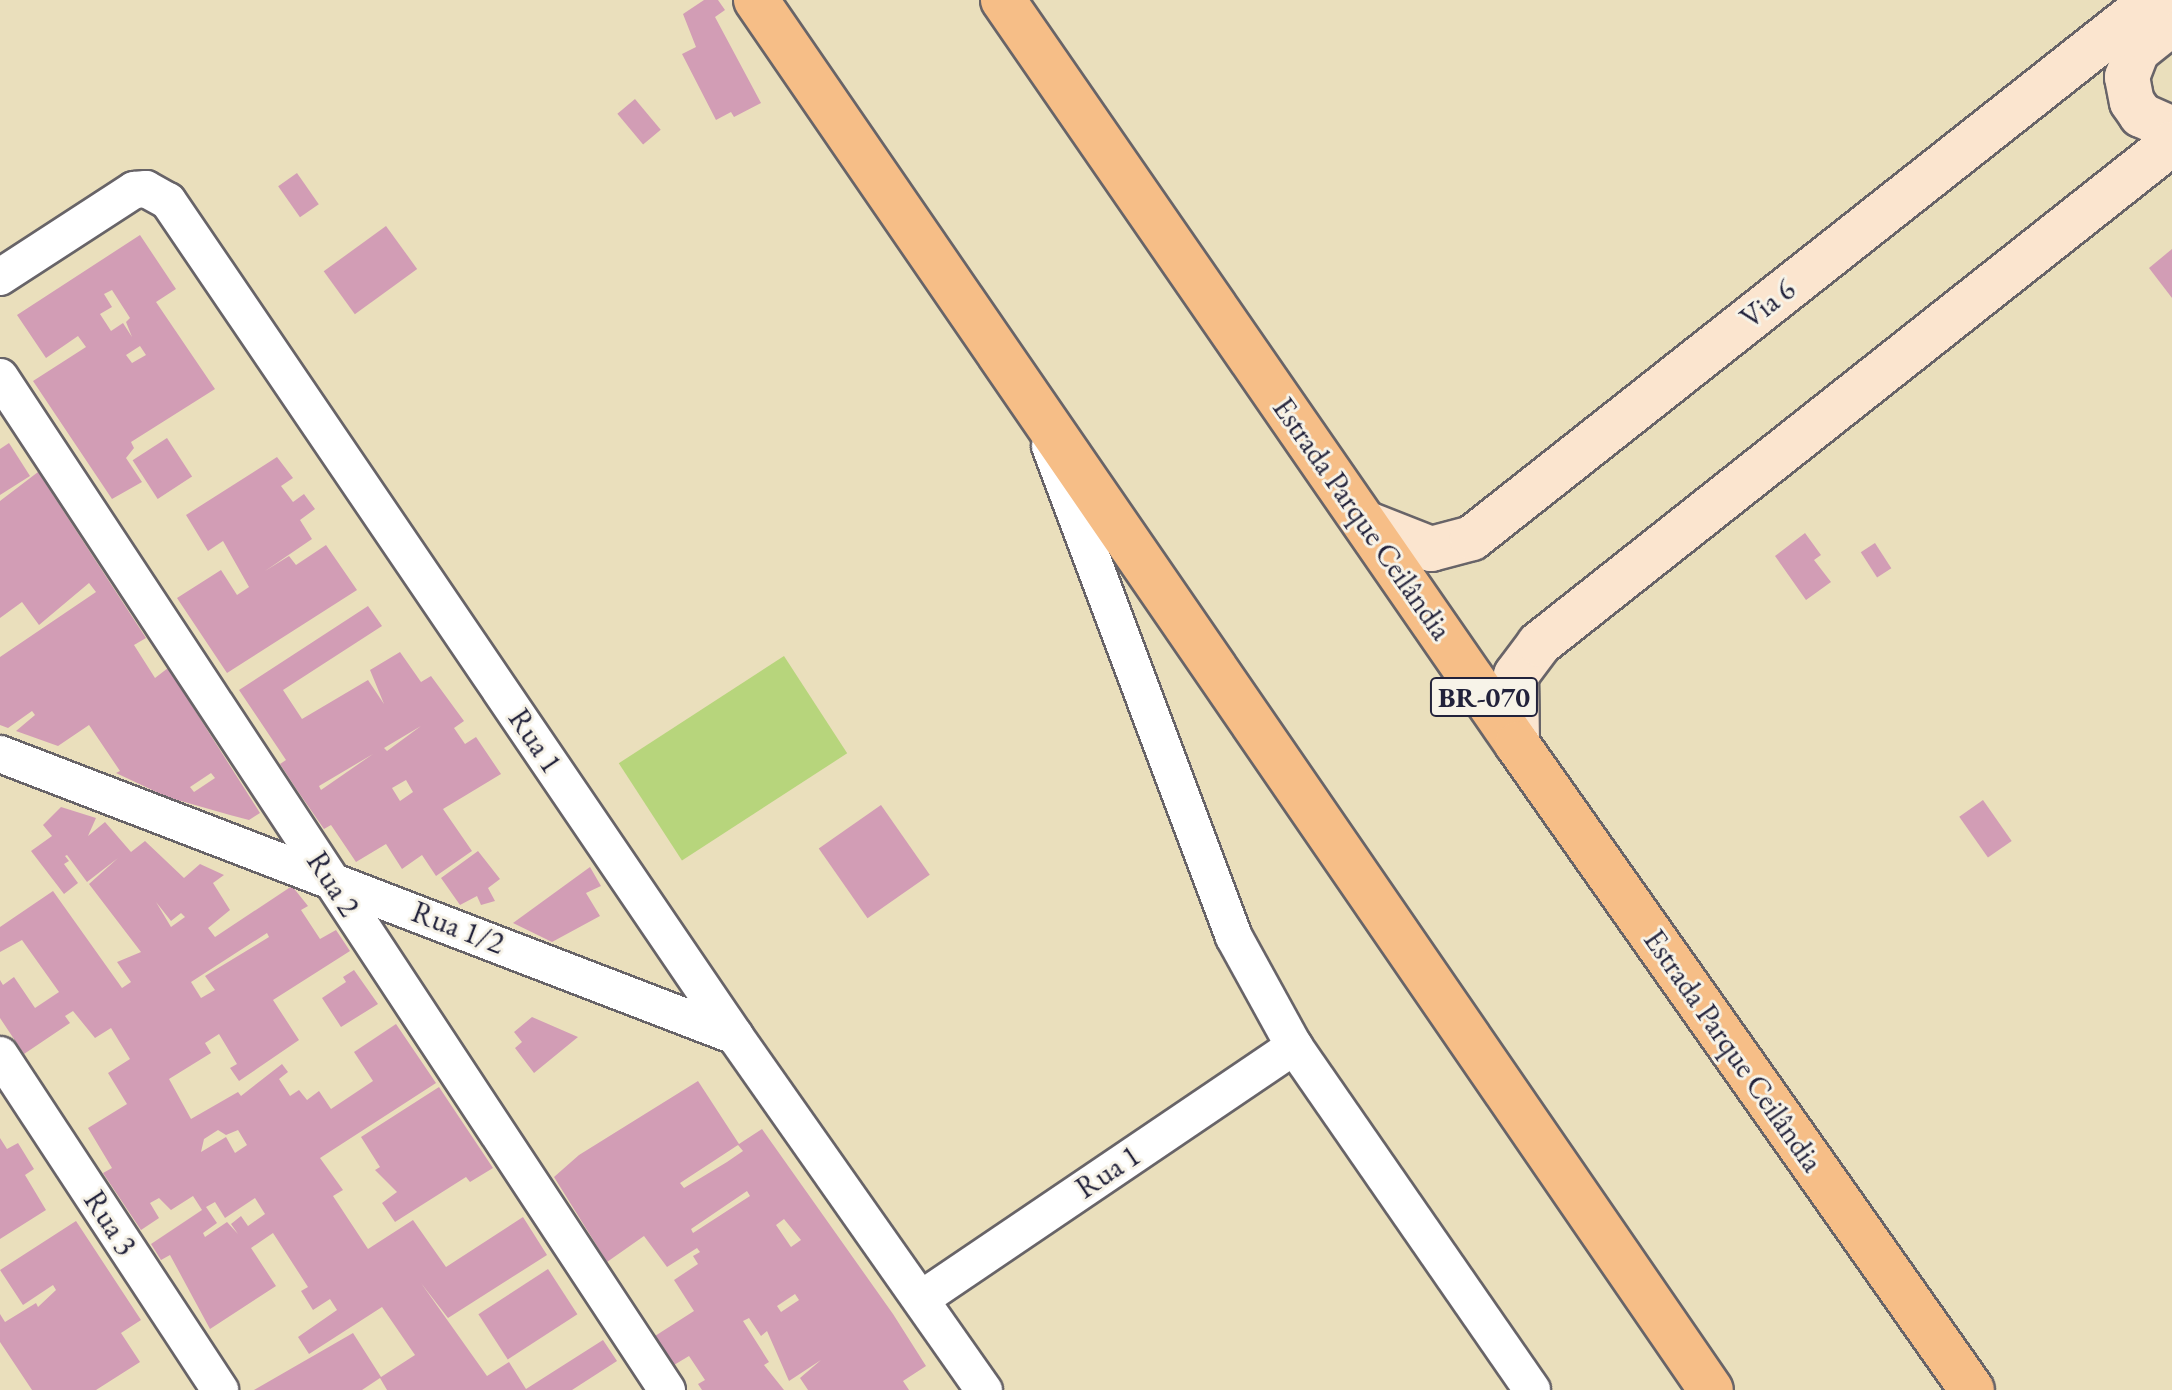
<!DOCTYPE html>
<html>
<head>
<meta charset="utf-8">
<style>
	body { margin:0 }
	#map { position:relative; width:2172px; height:1390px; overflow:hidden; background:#eadfbc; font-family:"EB Garamond",serif }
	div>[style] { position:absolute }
	.green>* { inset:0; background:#b7d57c; transform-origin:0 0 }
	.building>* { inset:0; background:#d29db5; transform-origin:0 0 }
	.roads { filter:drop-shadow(2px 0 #686468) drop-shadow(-2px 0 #686468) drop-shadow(0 2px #686468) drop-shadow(0 -2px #686468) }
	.street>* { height:36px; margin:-18px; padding:0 18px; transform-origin:18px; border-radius:18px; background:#fff }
	.secondary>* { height:44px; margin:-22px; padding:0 22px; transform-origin:22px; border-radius:22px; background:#fbe5cf }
	.highway>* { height:44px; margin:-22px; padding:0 22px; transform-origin:22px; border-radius:22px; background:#f6be87 }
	span { translate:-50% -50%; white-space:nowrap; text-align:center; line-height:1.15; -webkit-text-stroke:6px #f7f3e8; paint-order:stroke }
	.shield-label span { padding:2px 6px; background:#f7f3e8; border:2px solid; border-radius:6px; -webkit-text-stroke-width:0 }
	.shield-label { font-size:28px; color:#22223b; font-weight:700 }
	.street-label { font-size:30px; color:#22223b }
</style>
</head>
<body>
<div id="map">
	<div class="green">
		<i style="left:784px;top:656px;width:116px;height:197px;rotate:57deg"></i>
	</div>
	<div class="building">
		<i style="clip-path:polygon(704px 0,718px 0,725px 10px,715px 17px,761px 103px,734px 117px,731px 112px,716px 120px,682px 54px,696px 47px,683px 14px)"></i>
		<i style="left:635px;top:99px;width:40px;height:23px;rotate:50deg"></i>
		<i style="left:297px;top:173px;width:38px;height:23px;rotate:55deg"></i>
		<i style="left:386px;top:226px;width:53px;height:77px;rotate:54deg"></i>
		<i style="clip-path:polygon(evenodd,140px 235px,176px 289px,156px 302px,215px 389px,131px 442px,134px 448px,126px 458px,142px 482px,112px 499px,33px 381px,86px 347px,78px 336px,46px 358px,17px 315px,140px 235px,112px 290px,130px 318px,126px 322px,132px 337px,123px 323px,111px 331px,100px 314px,112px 307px,104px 294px,112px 290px,140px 235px,140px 346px,146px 355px,132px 363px,126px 355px,140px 346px)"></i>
		<i style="clip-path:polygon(2172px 249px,2172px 298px,2149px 268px)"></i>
		<i style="left:167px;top:438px;width:46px;height:41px;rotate:57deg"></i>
		<i style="clip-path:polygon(9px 443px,30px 476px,0 495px,0 449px)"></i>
		<i style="clip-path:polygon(277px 457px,293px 478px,281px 486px,293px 502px,304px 494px,315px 509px,300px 520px,312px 539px,265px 571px,289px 556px,296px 565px,326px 545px,357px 590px,227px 673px,177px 598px,221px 570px,237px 595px,249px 587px,223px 541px,208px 551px,186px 515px)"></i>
		<i style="clip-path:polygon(evenodd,38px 472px,146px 638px,134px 645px,155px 678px,168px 668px,260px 813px,249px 820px,230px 815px,167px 797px,116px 773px,120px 771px,89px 725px,58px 746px,16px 731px,35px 715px,32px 711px,8px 728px,0 725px,0 657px,96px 592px,89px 583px,39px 625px,22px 602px,0 618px,0 501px,38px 472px,211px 773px,215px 778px,194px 792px,190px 787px,211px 773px)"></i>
		<i style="clip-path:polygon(1805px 533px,1821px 555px,1814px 560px,1831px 582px,1806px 600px,1775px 556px)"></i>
		<i style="left:1875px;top:543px;width:30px;height:17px;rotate:57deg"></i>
		<i style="clip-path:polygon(evenodd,368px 606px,382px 626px,283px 690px,302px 719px,368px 680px,384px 704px,370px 670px,400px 652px,421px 682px,431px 676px,464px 721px,454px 728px,465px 744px,476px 737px,501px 774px,443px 809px,472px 851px,436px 876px,422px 855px,402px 869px,386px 844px,356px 862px,331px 825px,324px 829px,297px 790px,280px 764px,286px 760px,239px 690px,368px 606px,421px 726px,387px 751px,384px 748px,421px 726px,368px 606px,373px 754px,321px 790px,319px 786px,373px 754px,368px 606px,406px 780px,413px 792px,400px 801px,392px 788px,406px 780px)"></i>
		<i style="left:1983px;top:800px;width:50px;height:29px;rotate:55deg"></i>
		<i style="left:881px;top:805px;width:85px;height:76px;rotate:55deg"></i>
		<i style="clip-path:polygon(evenodd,61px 807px,96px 818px,88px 836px,105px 822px,131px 852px,145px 841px,184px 878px,200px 864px,224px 875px,213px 883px,230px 910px,208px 928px,215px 937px,292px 886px,308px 906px,301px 910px,320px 939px,336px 930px,350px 951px,273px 1000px,299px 1040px,239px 1081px,230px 1068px,237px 1064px,219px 1034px,205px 1043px,211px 1053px,169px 1079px,191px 1119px,238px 1092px,241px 1096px,282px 1064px,288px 1072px,279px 1079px,290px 1096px,299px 1090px,307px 1100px,319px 1091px,331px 1109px,373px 1081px,354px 1052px,396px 1024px,436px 1083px,320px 1158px,343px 1190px,333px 1196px,368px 1249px,413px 1220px,446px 1267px,523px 1217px,547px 1255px,448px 1318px,421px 1283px,487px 1376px,509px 1362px,526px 1389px,603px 1340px,617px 1361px,572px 1390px,387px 1390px,380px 1378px,362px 1390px,254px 1390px,353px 1333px,381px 1377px,415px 1355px,382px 1307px,309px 1354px,298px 1337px,337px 1310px,330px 1299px,313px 1310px,301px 1291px,308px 1287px,273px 1233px,251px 1248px,276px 1286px,210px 1329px,170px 1255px,161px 1260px,151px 1244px,202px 1210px,193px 1196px,171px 1210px,159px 1198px,150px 1203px,159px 1218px,141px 1230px,103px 1173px,112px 1168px,88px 1128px,127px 1104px,108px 1073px,130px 1059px,111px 1028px,95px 1038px,73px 1011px,65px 1016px,70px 1023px,24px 1054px,0 1018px,0 980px,3px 985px,14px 977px,35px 1008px,59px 992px,22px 940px,0 952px,0 927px,53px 891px,122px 988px,131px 982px,117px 962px,141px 952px,89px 884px,118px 858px,87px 882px,67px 855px,65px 856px,69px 861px,64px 864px,78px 883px,64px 894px,31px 851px,52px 836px,43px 825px,61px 807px,156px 902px,171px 921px,181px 913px,185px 917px,171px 927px,156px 902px,61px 807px,267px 933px,269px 937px,205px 976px,215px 990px,201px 998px,191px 982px,267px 933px,61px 807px,218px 1130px,226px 1135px,238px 1130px,247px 1145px,235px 1153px,226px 1137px,201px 1152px,204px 1139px,218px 1130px,61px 807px,255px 1198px,265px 1214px,248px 1226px,241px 1216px,231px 1224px,238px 1234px,227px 1222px,205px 1237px,203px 1233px,217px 1223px,206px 1207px,215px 1202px,225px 1218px,255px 1198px)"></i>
		<i style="clip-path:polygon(478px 851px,500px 879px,488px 888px,495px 901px,481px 905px,477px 896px,460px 905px,441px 878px)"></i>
		<i style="clip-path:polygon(590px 867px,601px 886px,586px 893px,600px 916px,552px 942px,513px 923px)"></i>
		<i style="clip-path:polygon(354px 970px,378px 1004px,341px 1027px,322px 998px,346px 982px,343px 977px)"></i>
		<i style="clip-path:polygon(532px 1017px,578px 1037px,534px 1073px,515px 1048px,522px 1042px,514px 1032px)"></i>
		<i style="clip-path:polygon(evenodd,698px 1081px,739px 1144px,762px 1129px,893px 1314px,926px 1366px,903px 1381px,909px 1390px,808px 1390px,800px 1378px,821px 1360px,789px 1381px,767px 1331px,761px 1336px,749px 1318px,743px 1321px,769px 1362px,764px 1365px,784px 1390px,702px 1390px,698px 1384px,705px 1380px,689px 1356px,674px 1365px,655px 1336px,694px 1311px,674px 1280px,698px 1264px,693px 1256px,700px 1252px,697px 1248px,667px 1267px,644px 1236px,607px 1262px,554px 1177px,579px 1155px,698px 1081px,738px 1145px,743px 1151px,727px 1162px,684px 1188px,680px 1183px,738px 1145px,698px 1081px,747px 1191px,750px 1196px,693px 1233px,691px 1229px,747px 1191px,698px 1081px,784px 1219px,801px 1240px,791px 1247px,776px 1225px,784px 1219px,698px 1081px,795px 1294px,799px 1300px,781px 1312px,777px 1306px,795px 1294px)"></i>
		<i style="clip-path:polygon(439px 1087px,493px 1168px,470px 1182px,466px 1177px,395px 1222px,382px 1203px,397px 1192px,375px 1170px,380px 1167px,361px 1137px)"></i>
		<i style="clip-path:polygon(0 1138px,7px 1149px,18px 1143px,34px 1169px,25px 1175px,46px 1210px,0 1239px)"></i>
		<i style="clip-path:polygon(76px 1221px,141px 1320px,121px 1333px,140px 1362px,96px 1390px,32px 1390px,0 1342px,0 1314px,5px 1322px,36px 1303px,38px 1307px,56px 1290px,53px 1285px,23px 1305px,0 1270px)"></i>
		<i style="left:548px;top:1269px;width:54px;height:83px;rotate:57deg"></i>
	</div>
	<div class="roads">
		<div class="street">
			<i style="left:0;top:277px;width:160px;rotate:-33deg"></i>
			<i style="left:134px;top:190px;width:12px;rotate:-5deg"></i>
			<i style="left:146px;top:189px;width:25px;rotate:29deg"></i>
			<i style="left:168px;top:201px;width:1009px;rotate:55.82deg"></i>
			<i style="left:735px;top:1036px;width:433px;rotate:54.9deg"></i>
			<i style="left:0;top:377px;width:1213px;rotate:56.64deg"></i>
			<i style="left:1050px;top:446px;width:524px;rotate:69.46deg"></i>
			<i style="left:1234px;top:937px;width:124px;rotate:61.2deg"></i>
			<i style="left:1294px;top:1046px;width:418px;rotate:55.3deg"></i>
			<i style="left:0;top:754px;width:787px;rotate:20.99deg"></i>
			<i style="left:0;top:1055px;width:401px;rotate:56.7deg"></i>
			<i style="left:921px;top:1299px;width:451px;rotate:-34.1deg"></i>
		</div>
		<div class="secondary">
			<i style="left:2172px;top:23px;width:45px;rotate:141.3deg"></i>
			<i style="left:2137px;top:51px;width:28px;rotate:111deg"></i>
			<i style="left:2127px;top:77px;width:25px;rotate:79deg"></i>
			<i style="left:2132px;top:102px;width:16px;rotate:55deg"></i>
			<i style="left:2141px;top:115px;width:34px;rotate:24deg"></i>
			<i style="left:1365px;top:523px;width:71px;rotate:21.5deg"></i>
			<i style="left:1431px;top:549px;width:42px;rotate:-15deg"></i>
			<i style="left:1472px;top:538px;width:868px;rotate:-38.31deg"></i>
			<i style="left:1517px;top:744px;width:69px;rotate:-90.8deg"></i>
			<i style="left:1516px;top:675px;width:39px;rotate:-53deg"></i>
			<i style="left:1539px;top:644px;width:807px;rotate:-38.36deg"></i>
		</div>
		<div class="highway">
			<i style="left:756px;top:0;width:1686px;rotate:55.51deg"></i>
			<i style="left:1003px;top:0;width:904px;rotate:55.36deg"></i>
			<i style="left:1517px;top:744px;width:790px;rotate:54.84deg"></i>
		</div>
	</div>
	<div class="shield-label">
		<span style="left:1484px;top:697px">BR-070</span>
	</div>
	<div class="street-label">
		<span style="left:1768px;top:304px;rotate:-38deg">Via 6</span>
		<span style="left:1362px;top:519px;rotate:55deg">Estrada Parque Ceilândia</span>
		<span style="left:535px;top:741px;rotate:56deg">Rua 1</span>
		<span style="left:333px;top:884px;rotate:57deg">Rua 2</span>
		<span style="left:458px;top:928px;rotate:21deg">Rua 1/2</span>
		<span style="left:1733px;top:1051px;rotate:55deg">Estrada Parque Ceilândia</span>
		<span style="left:1108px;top:1172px;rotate:-34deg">Rua 1</span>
		<span style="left:110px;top:1223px;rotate:57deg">Rua 3</span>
	</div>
</div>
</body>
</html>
